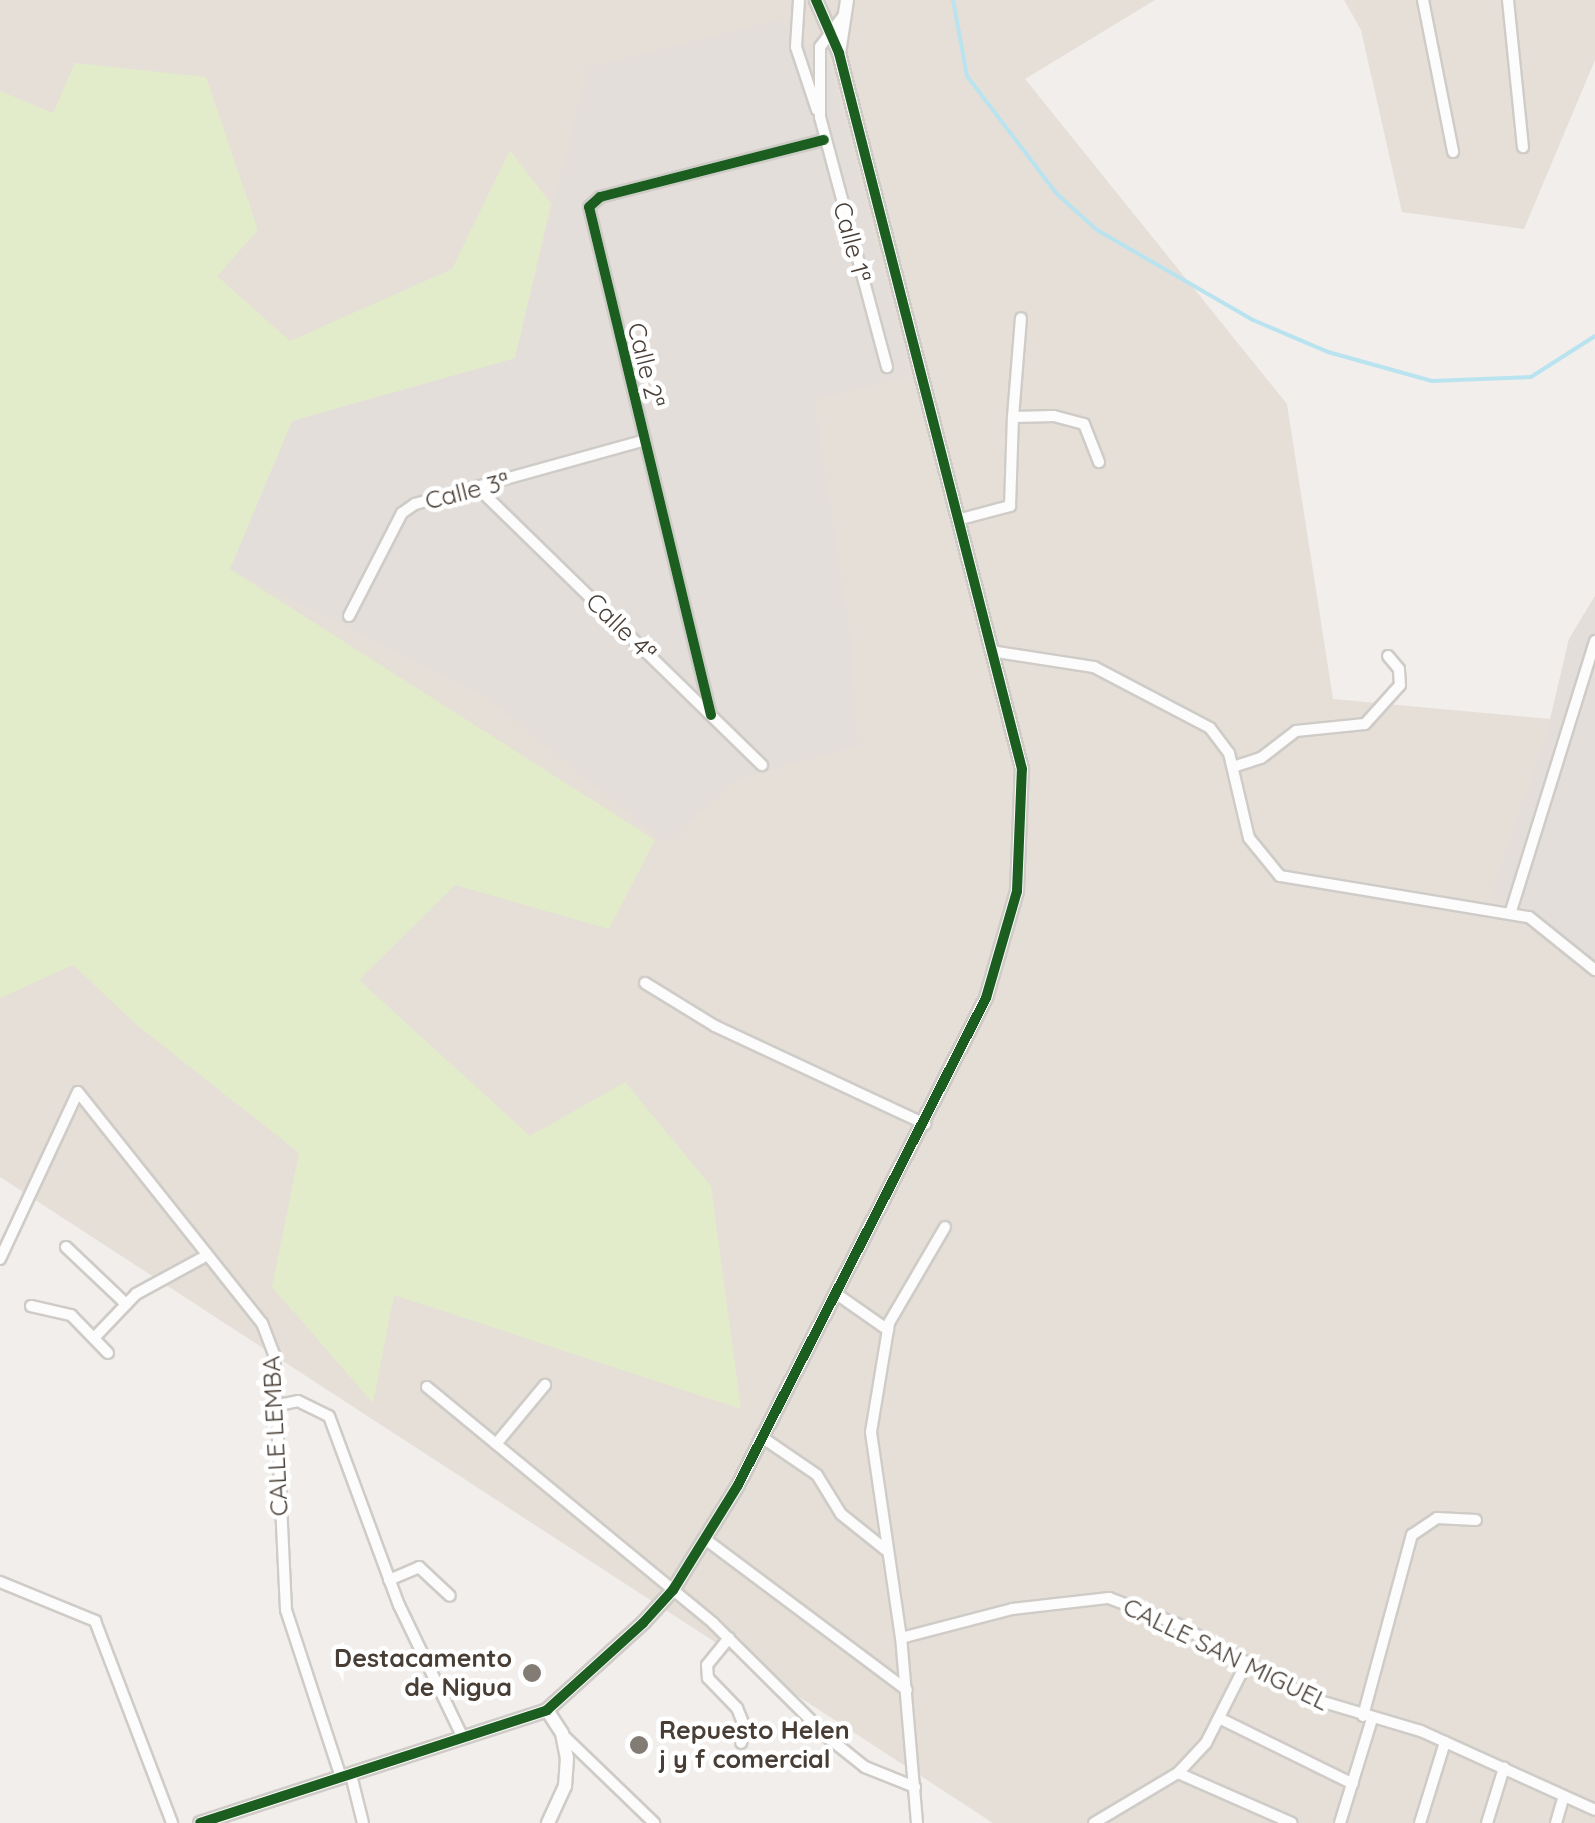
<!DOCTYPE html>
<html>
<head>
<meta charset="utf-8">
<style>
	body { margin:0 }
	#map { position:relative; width:1595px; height:1823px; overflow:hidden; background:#f1eeeb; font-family:Quicksand,sans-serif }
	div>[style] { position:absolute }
	.residential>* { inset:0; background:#e5dfd8 }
	.industrial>* { inset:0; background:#e4deda }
	.green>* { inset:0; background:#e3ecca }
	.stream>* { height:4px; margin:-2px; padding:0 2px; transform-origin:2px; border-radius:2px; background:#bae3f0 }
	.roads { filter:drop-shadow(2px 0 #cfccc8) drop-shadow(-2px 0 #cfccc8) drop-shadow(0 2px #cfccc8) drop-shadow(0 -2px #cfccc8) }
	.minor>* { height:10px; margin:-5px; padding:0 5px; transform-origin:5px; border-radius:5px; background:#fdfcfc }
	.tertiary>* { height:12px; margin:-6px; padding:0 6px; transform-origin:6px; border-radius:6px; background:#fdfcfc }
	.cycleway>* { height:10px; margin:-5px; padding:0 5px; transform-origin:5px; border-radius:5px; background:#1b5e20 }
	.dots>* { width:28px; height:28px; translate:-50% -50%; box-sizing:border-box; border:5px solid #fff; border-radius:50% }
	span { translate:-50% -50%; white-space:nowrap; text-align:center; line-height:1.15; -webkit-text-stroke:9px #fff; paint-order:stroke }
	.street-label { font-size:25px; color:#483e36 }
	.poi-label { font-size:25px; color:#483e36; font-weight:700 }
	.right { translate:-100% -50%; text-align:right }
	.left { translate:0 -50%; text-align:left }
</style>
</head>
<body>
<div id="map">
	<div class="residential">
		<i style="clip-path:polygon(0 0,1155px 0,1025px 79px,1287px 404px,1333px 699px,1550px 719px,1569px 639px,1595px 596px,1595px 1823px,993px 1823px,0 1177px)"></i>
		<i style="clip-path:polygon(1344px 0,1595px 0,1595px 60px,1524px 229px,1402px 212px,1361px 30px)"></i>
	</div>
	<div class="industrial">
		<i style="clip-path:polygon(777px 20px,828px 57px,910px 376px,814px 400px,850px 632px,858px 746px,737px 779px,665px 843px,486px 697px,230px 569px,292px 421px,515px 358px,588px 67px)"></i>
		<i style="clip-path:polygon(1595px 596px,1595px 960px,1533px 911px,1491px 894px,1551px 719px,1569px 639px)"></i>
	</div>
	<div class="green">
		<i style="clip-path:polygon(75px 63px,206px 77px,258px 230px,217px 276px,290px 341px,452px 269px,510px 150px,551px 204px,515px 358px,292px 421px,230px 569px,655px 840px,609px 929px,455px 885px,359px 980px,530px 1136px,625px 1082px,711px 1186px,741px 1409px,394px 1295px,373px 1403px,272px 1287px,299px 1153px,138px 1026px,73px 965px,0 998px,0 91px,53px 113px)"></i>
	</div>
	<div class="stream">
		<i style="left:953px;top:0;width:77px;rotate:79.6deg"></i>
		<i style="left:967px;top:76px;width:148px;rotate:52.7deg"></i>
		<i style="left:1057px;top:194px;width:54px;rotate:42deg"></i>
		<i style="left:1097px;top:230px;width:180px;rotate:30deg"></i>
		<i style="left:1253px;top:320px;width:82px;rotate:23.1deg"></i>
		<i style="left:1328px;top:352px;width:108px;rotate:15.6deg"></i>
		<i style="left:1432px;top:381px;width:99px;rotate:-2.3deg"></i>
		<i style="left:1531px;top:377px;width:76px;rotate:-32.6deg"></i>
	</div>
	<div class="roads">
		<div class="minor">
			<i style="left:799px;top:0;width:47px;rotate:93.7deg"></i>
			<i style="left:796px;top:47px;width:66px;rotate:71.6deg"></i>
			<i style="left:1423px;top:0;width:155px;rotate:78.8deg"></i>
			<i style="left:1508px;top:0;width:148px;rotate:84.2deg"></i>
			<i style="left:844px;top:15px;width:40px;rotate:127deg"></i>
			<i style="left:820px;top:47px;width:70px;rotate:90deg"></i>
			<i style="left:820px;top:117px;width:259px;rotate:75deg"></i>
			<i style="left:1013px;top:417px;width:99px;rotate:-85.4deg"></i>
			<i style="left:480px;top:490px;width:394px;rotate:44.3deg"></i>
			<i style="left:961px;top:519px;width:51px;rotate:-14.9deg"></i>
			<i style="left:1010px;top:506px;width:89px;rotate:-88.1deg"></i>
			<i style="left:1013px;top:417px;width:41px;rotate:-1.4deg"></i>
			<i style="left:1054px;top:416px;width:31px;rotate:15deg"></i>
			<i style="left:1084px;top:424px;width:41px;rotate:68.5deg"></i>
			<i style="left:349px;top:616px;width:116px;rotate:-62.8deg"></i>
			<i style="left:402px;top:513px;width:16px;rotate:-35deg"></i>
			<i style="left:415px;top:504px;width:239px;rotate:-15.5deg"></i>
			<i style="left:997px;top:652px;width:98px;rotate:8.8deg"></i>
			<i style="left:1094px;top:667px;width:131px;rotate:27.7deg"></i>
			<i style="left:1210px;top:728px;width:31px;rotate:53deg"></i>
			<i style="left:1229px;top:753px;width:87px;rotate:76.8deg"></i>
			<i style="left:1249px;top:838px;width:49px;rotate:50.8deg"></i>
			<i style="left:1280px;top:876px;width:252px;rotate:9.4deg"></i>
			<i style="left:1529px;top:917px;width:85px;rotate:38.8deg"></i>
			<i style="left:711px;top:715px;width:522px;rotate:-103.5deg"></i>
			<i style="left:589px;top:207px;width:15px;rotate:-42deg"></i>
			<i style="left:600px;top:197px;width:231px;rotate:-14.3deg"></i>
			<i style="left:1233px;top:767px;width:29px;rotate:-18deg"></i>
			<i style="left:1261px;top:758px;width:44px;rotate:-37.6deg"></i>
			<i style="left:1296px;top:731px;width:69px;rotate:-5.8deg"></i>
			<i style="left:1365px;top:724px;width:52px;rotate:-48.1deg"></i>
			<i style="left:1400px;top:685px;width:16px;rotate:-94deg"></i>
			<i style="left:1399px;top:669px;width:17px;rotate:-130deg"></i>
			<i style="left:1511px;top:911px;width:283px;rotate:-72.7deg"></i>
			<i style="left:645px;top:983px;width:82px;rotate:31.6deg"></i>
			<i style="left:715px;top:1026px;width:232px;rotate:25deg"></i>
			<i style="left:78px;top:1092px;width:295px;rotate:51.5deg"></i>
			<i style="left:262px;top:1323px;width:34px;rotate:69deg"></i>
			<i style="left:274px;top:1355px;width:255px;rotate:87.3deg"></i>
			<i style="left:286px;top:1610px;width:176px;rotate:71.8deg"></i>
			<i style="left:66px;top:1247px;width:83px;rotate:43.5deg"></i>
			<i style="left:0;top:1259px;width:184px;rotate:-65deg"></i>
			<i style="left:838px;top:1295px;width:61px;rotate:35deg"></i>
			<i style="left:31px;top:1306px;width:41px;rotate:12.7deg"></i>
			<i style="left:71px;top:1315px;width:53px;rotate:45.8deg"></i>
			<i style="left:94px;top:1338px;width:61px;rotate:-46.3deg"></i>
			<i style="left:136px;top:1294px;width:77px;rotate:-28.6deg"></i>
			<i style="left:427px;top:1387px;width:371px;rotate:39.5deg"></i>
			<i style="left:713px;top:1623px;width:165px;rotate:44.8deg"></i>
			<i style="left:830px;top:1739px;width:45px;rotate:38.7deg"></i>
			<i style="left:865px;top:1767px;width:54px;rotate:21.8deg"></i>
			<i style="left:279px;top:1405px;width:19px;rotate:-12deg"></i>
			<i style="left:298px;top:1401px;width:34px;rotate:26deg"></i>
			<i style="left:329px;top:1416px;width:202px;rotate:69.7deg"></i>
			<i style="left:399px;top:1605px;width:148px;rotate:64.3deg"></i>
			<i style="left:763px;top:1438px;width:65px;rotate:34.4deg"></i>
			<i style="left:817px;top:1475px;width:46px;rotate:58.4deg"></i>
			<i style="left:841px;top:1514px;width:58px;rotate:38.7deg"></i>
			<i style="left:496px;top:1444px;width:77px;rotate:-50.3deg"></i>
			<i style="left:705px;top:1539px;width:252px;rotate:36.8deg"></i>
			<i style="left:389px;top:1580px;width:33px;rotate:-23deg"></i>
			<i style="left:419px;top:1567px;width:42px;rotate:43.1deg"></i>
			<i style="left:0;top:1582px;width:103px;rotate:22.3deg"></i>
			<i style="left:95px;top:1621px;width:216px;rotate:69.1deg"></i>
			<i style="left:729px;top:1638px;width:35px;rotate:129deg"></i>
			<i style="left:707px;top:1665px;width:13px;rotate:86deg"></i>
			<i style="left:708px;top:1678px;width:42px;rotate:46deg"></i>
			<i style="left:737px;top:1708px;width:18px;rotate:68deg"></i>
			<i style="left:744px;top:1725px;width:18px;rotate:99deg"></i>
			<i style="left:901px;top:1638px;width:115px;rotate:-14.6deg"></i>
			<i style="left:1012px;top:1609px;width:98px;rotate:-6.5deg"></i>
			<i style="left:1109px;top:1598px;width:73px;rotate:20.9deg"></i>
			<i style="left:1177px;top:1624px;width:152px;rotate:29.1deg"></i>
			<i style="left:1310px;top:1698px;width:116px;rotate:16.6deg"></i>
			<i style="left:1421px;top:1731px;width:191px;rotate:24.4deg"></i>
			<i style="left:1363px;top:1716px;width:188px;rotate:-74.9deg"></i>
			<i style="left:1412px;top:1535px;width:30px;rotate:-34deg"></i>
			<i style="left:1437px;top:1518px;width:39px;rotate:3deg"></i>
			<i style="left:1219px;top:1718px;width:149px;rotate:26.2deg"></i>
			<i style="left:563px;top:1735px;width:127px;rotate:44deg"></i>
			<i style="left:1178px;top:1773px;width:124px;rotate:23.7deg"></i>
			<i style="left:351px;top:1775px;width:49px;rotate:76deg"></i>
			<i style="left:917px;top:1823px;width:186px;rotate:-94.9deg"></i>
			<i style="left:901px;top:1638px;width:208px;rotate:-98.3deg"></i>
			<i style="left:871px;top:1432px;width:110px;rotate:-80.6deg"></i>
			<i style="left:889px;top:1323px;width:111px;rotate:-59.7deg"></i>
			<i style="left:1094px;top:1823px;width:98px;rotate:-30.8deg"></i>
			<i style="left:1178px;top:1773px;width:41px;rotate:-47deg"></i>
			<i style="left:1206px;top:1743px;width:91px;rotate:-63.2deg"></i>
			<i style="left:1340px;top:1823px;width:109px;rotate:-72.9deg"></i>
			<i style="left:1420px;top:1823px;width:85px;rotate:-72.8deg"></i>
			<i style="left:1487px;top:1823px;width:58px;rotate:-72.8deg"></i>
			<i style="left:1556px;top:1823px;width:26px;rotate:-74deg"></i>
		</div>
		<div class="tertiary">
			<i style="left:839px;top:53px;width:54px;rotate:-81.4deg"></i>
			<i style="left:547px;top:1710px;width:27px;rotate:57deg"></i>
			<i style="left:562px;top:1733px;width:25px;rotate:79deg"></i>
			<i style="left:567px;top:1758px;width:28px;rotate:94deg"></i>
			<i style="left:565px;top:1786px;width:41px;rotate:114.7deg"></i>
			<i style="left:200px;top:1823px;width:365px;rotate:-18deg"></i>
			<i style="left:547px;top:1710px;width:130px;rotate:-42.2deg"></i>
			<i style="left:643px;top:1623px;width:45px;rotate:-47.7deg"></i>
			<i style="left:673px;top:1590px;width:123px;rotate:-58.2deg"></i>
			<i style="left:738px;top:1485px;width:547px;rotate:-63.01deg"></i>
			<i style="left:986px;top:998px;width:111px;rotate:-73.8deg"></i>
			<i style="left:1017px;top:891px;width:122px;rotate:-87.7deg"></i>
			<i style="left:1022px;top:769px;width:739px;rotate:-104.34deg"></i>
			<i style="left:839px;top:53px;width:58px;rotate:-113.5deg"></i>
		</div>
	</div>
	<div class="cycleway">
		<i style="left:711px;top:715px;width:522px;rotate:-103.5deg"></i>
		<i style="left:589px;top:207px;width:15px;rotate:-42deg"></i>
		<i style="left:600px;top:197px;width:231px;rotate:-14.3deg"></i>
		<i style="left:200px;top:1823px;width:365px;rotate:-18deg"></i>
		<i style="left:547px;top:1710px;width:130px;rotate:-42.2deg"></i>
		<i style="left:643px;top:1623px;width:45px;rotate:-47.7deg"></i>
		<i style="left:673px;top:1590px;width:123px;rotate:-58.2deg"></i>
		<i style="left:738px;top:1485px;width:547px;rotate:-63.01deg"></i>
		<i style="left:986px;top:998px;width:111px;rotate:-73.8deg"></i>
		<i style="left:1017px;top:891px;width:122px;rotate:-87.7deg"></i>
		<i style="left:1022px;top:769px;width:739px;rotate:-104.34deg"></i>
		<i style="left:839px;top:53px;width:58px;rotate:-113.5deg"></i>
	</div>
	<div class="dots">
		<i style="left:532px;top:1673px;background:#837c75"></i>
		<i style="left:639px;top:1745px;background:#837c75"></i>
	</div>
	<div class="street-label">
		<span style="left:852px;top:242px;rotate:75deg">Calle 1ª</span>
		<span style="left:646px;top:365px;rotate:76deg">Calle 2ª</span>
		<span style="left:467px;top:491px;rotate:-14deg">Calle 3ª</span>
		<span style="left:621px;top:627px;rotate:44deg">Calle 4ª</span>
		<span style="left:275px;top:1436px;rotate:-93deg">CALLE LEMBA</span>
		<span style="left:1226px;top:1654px;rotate:26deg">CALLE SAN MIGUEL</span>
	</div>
	<div class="poi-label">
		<span class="right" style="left:512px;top:1673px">Destacamento<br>de Nigua</span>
		<span class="left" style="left:659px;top:1745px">Repuesto Helen<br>j y f comercial</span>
	</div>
</div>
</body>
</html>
